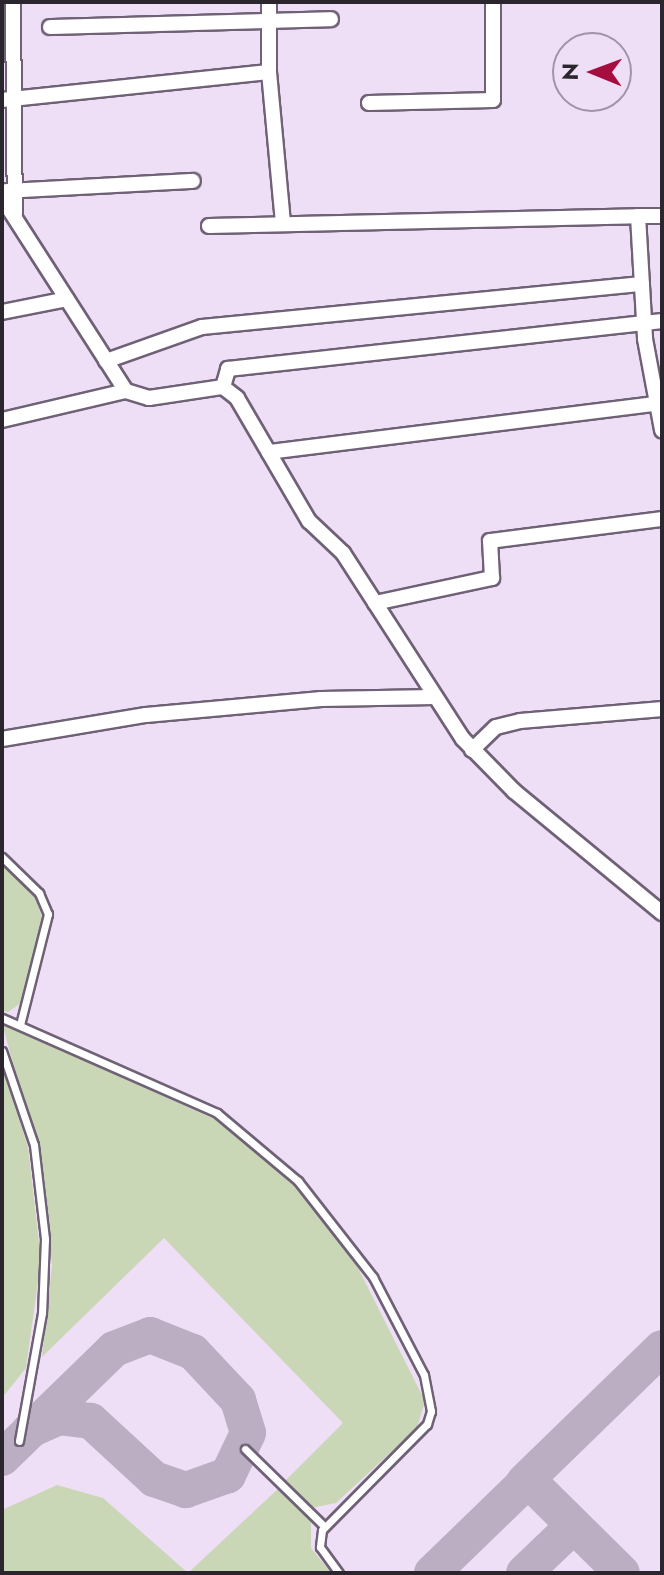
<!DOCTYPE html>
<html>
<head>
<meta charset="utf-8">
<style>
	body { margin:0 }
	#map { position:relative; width:664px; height:1575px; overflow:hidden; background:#eedef6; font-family:Jost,sans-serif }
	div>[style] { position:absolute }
	.green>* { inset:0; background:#cad7b6 }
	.taxiway>* { height:36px; margin:-18px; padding:0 18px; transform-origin:18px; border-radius:18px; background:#bcaec2 }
	.roads { filter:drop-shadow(2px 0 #6f6176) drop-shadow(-2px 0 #6f6176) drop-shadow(0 2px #6f6176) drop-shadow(0 -2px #6f6176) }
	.lane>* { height:7px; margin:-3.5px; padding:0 3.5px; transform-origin:3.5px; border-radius:3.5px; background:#fff }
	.street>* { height:14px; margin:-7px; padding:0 7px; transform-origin:7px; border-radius:7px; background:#fff }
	span { translate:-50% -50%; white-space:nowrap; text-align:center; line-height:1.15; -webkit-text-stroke:6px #eedef6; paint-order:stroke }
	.frame { position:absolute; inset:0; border:4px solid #2b252e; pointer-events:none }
	.north { position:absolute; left:552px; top:32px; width:80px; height:80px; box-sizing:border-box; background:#eedef6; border:2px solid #a094a6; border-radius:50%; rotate:271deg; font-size:22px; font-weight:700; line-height:32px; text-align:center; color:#2b252e }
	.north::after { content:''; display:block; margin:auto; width:28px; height:36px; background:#a60d3f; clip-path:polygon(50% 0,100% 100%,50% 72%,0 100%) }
</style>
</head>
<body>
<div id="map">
	<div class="green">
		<i style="clip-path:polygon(2px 864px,35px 897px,44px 923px,21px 1003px,8px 1012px,2px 1011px)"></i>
		<i style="clip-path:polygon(2px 1023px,223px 1123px,282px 1172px,351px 1254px,425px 1401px,417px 1428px,336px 1503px,311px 1508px,284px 1482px,343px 1423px,164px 1238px,42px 1357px,52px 1265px,44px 1178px)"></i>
		<i style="clip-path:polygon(2px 1066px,28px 1147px,41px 1260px,26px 1368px,2px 1398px)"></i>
		<i style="clip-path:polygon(57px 1485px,103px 1498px,188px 1573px,280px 1487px,311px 1520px,311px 1548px,331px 1573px,2px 1573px,2px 1510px)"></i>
	</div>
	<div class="taxiway">
		<i style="left:2px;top:1458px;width:156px;rotate:-44.2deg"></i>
		<i style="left:114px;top:1349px;width:39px;rotate:-21deg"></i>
		<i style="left:150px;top:1335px;width:46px;rotate:21.6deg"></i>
		<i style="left:193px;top:1352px;width:66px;rotate:46.8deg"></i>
		<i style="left:238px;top:1400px;width:34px;rotate:73deg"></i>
		<i style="left:248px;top:1433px;width:47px;rotate:115.5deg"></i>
		<i style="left:228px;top:1475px;width:45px;rotate:160.3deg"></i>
		<i style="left:186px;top:1490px;width:34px;rotate:-161deg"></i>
		<i style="left:154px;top:1479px;width:86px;rotate:-137.4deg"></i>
		<i style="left:91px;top:1421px;width:32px;rotate:-173deg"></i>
		<i style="left:59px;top:1417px;width:32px;rotate:156deg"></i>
		<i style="left:524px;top:1482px;width:192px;rotate:-44.2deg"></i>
		<i style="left:432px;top:1573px;width:134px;rotate:-44.1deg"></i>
		<i style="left:528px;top:1480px;width:132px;rotate:44.7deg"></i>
		<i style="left:524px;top:1573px;width:62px;rotate:-43.7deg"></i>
	</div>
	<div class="roads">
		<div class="lane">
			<i style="left:2px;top:857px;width:52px;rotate:44.2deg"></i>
			<i style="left:39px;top:893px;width:23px;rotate:67deg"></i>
			<i style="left:48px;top:914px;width:114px;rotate:104.2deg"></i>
			<i style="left:2px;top:1018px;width:235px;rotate:23.8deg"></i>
			<i style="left:217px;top:1113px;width:106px;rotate:40deg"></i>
			<i style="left:298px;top:1181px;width:122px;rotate:52deg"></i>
			<i style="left:373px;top:1277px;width:110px;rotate:62.5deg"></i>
			<i style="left:424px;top:1375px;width:37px;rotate:79deg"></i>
			<i style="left:431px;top:1411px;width:14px;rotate:107deg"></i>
			<i style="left:427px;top:1424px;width:149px;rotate:134.7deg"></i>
			<i style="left:322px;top:1530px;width:17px;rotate:97deg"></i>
			<i style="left:320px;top:1547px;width:32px;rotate:54deg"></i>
			<i style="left:2px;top:1051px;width:99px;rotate:71.2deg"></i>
			<i style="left:34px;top:1145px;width:95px;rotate:83.3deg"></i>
			<i style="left:45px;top:1239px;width:74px;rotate:92.3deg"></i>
			<i style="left:42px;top:1313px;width:130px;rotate:100.2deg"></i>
			<i style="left:245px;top:1449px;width:110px;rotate:44.3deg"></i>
		</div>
		<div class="street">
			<i style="left:13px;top:2px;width:212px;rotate:89.5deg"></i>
			<i style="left:50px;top:27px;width:281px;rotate:-1.6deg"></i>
			<i style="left:269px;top:72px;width:151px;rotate:84.7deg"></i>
			<i style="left:2px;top:100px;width:268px;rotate:-6deg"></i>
			<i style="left:269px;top:72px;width:70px;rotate:-90deg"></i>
			<i style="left:369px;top:103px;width:124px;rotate:-1.4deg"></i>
			<i style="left:493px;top:100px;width:98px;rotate:-90deg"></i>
			<i style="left:6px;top:191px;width:187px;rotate:-3.1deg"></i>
			<i style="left:2px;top:198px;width:229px;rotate:57.3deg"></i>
			<i style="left:126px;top:391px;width:24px;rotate:17deg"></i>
			<i style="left:149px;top:398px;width:75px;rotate:-8.5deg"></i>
			<i style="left:223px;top:387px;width:18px;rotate:38deg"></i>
			<i style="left:237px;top:398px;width:143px;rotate:59.7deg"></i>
			<i style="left:309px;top:521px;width:47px;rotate:43.3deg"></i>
			<i style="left:343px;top:553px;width:221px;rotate:57.2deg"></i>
			<i style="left:463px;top:739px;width:73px;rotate:45.6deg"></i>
			<i style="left:514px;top:791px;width:192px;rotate:39.5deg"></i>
			<i style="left:638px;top:216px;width:24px"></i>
			<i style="left:209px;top:226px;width:429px;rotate:-1.3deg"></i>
			<i style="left:638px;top:216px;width:123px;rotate:86.7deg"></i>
			<i style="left:645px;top:339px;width:93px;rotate:79.4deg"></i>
			<i style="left:2px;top:312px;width:66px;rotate:-11.3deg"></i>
			<i style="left:106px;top:361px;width:102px;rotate:-19.5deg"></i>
			<i style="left:202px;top:327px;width:442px;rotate:-5.6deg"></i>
			<i style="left:223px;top:387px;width:19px;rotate:-74deg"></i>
			<i style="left:228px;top:369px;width:437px;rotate:-6.3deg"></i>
			<i style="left:2px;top:420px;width:127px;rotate:-13.2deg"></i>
			<i style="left:269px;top:452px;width:388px;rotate:-7.1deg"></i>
			<i style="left:375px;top:603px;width:120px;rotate:-12.1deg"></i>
			<i style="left:492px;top:578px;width:37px;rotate:-93deg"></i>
			<i style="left:490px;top:541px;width:173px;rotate:-7.3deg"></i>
			<i style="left:2px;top:739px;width:146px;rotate:-9.5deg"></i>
			<i style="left:146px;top:715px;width:176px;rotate:-5.2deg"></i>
			<i style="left:321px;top:699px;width:114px;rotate:-1deg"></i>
			<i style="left:472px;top:750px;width:33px;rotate:-44deg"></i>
			<i style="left:496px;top:727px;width:25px;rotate:-14deg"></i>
			<i style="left:520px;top:721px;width:143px;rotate:-4.8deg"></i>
		</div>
	</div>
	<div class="frame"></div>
	<div class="north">N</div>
</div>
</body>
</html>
